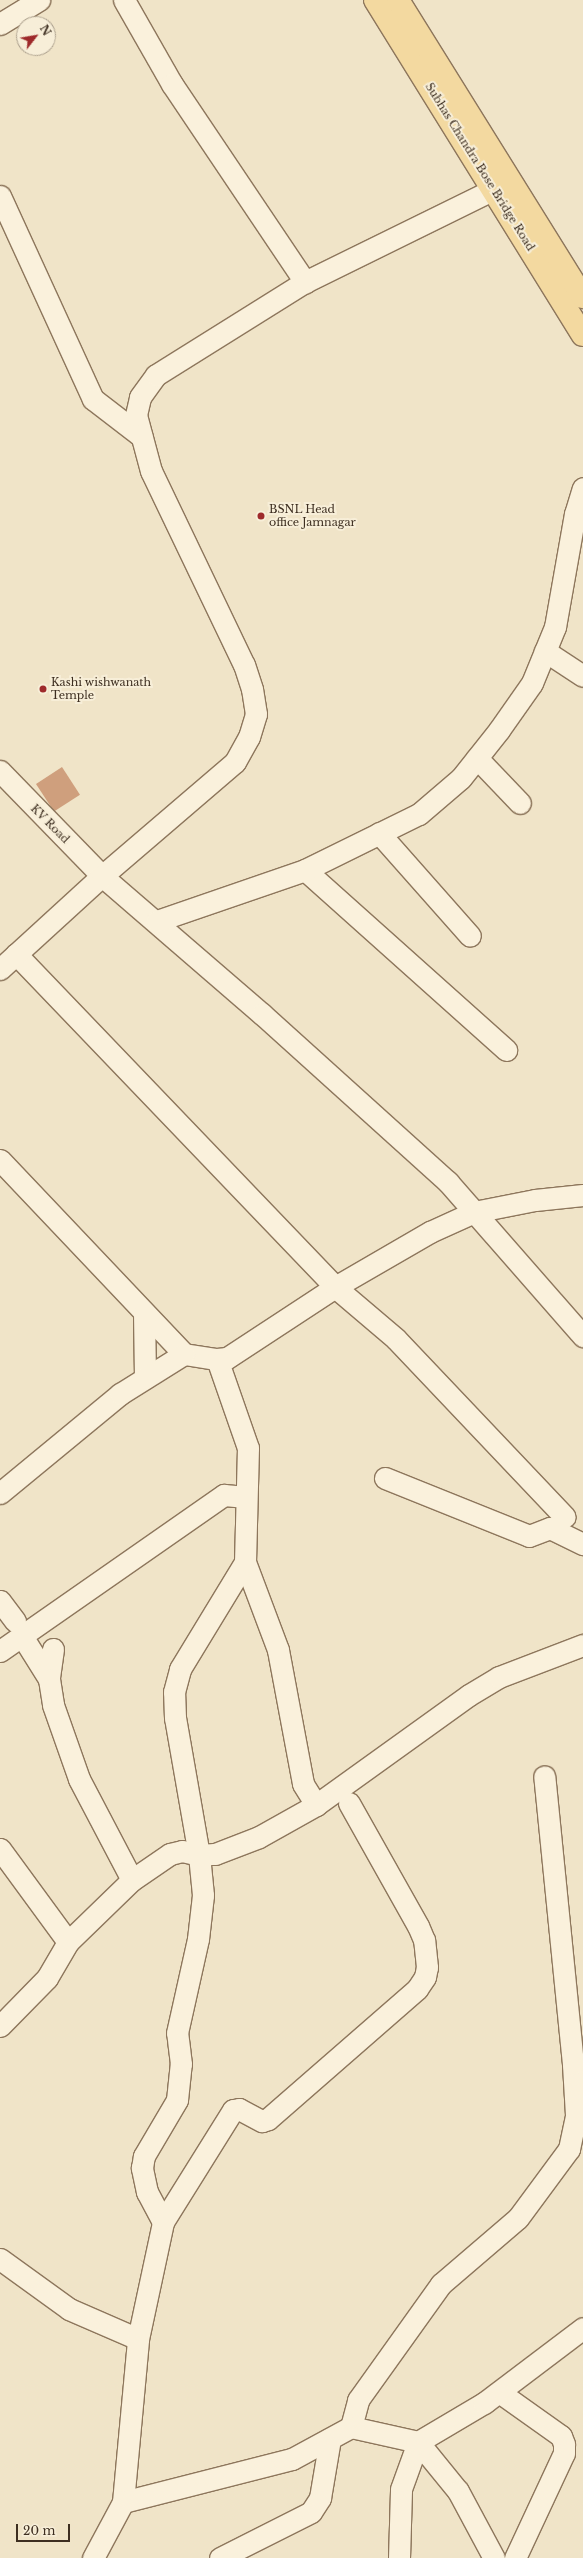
<!DOCTYPE html>
<html>
<head>
<meta charset="utf-8">
<style>
	body { margin:0 }
	#map { position:relative; width:583px; height:2558px; overflow:hidden; background:#f0e4c8; font-family:"Libre Baskerville",serif }
	div>[style] { position:absolute }
	.building>* { inset:0; background:#cf9f7d; transform-origin:0 0 }
	.roads { filter:drop-shadow(1px 0 #8d765c) drop-shadow(-1px 0 #8d765c) drop-shadow(0 1px #8d765c) drop-shadow(0 -1px #8d765c) }
	.minor>* { height:21px; margin:-10.5px; padding:0 10.5px; transform-origin:10.5px; border-radius:10.5px; background:#faf1dc }
	.primary>* { height:22px; margin:-11px; padding:0 11px; transform-origin:11px; border-radius:11px; background:#f3d9a0 }
	.dots>* { width:11px; height:11px; translate:-50% -50%; box-sizing:border-box; border:2px solid #f7eed8; border-radius:50% }
	span { translate:-50% -50%; white-space:nowrap; text-align:center; line-height:1.15; -webkit-text-stroke:4px #f7eed8; paint-order:stroke }
	.street-label { font-size:11px; color:#3d2e20 }
	.poi-label { font-size:11px; color:#3d2e20 }
	.left { translate:0 -50%; text-align:left }
	.north { position:absolute; left:16px; top:16px; width:40px; height:40px; box-sizing:border-box; background:#f7eed8; border:1px solid #ada18e; border-radius:50%; rotate:59deg; font-size:11px; font-weight:700; line-height:16px; text-align:center; color:#3d2e20 }
	.north::after { content:''; display:block; margin:auto; width:14px; height:18px; background:#9e2a2b; clip-path:polygon(50% 0,100% 100%,50% 72%,0 100%) }
	.scale { position:absolute; left:16px; top:2524px; width:54px; height:18px; box-sizing:border-box; border:2px solid #3d2e20; border-top:0; padding-left:5px; font-size:12px; line-height:14px; white-space:nowrap; color:#3d2e20; -webkit-text-stroke:3px #f7eed8; paint-order:stroke }
</style>
</head>
<body>
<div id="map">
	<div class="building">
		<i style="left:62px;top:767px;width:33px;height:31px;rotate:57deg"></i>
	</div>
	<div class="roads">
		<div class="minor">
			<i style="left:124px;top:0;width:97px;rotate:60.3deg"></i>
			<i style="left:172px;top:84px;width:239px;rotate:56.1deg"></i>
			<i style="left:0;top:24px;width:46px;rotate:-31.6deg"></i>
			<i style="left:0;top:196px;width:223px;rotate:65.4deg"></i>
			<i style="left:93px;top:399px;width:61px;rotate:37.6deg"></i>
			<i style="left:545px;top:651px;width:45px;rotate:33.3deg"></i>
			<i style="left:477px;top:758px;width:62px;rotate:46.3deg"></i>
			<i style="left:0;top:771px;width:146px;rotate:45.8deg"></i>
			<i style="left:102px;top:876px;width:211px;rotate:40.8deg"></i>
			<i style="left:262px;top:1014px;width:251px;rotate:42.1deg"></i>
			<i style="left:448px;top:1182px;width:205px;rotate:48.8deg"></i>
			<i style="left:379px;top:833px;width:137px;rotate:48.5deg"></i>
			<i style="left:305px;top:870px;width:270px;rotate:41.8deg"></i>
			<i style="left:157px;top:921px;width:157px;rotate:-19deg"></i>
			<i style="left:305px;top:870px;width:127px;rotate:-26.2deg"></i>
			<i style="left:419px;top:814px;width:55px;rotate:-40.6deg"></i>
			<i style="left:461px;top:778px;width:61px;rotate:-51.6deg"></i>
			<i style="left:499px;top:730px;width:57px;rotate:-54.9deg"></i>
			<i style="left:532px;top:683px;width:61px;rotate:-67.7deg"></i>
			<i style="left:555px;top:627px;width:115px;rotate:-80deg"></i>
			<i style="left:575px;top:514px;width:27px;rotate:-73deg"></i>
			<i style="left:16px;top:954px;width:461px;rotate:46.2deg"></i>
			<i style="left:335px;top:1287px;width:80px;rotate:40.4deg"></i>
			<i style="left:396px;top:1339px;width:245px;rotate:46.5deg"></i>
			<i style="left:0;top:969px;width:138px;rotate:-42.4deg"></i>
			<i style="left:102px;top:876px;width:175px;rotate:-40.6deg"></i>
			<i style="left:235px;top:762px;width:29px;rotate:-61deg"></i>
			<i style="left:249px;top:737px;width:24px;rotate:-73deg"></i>
			<i style="left:256px;top:714px;width:25px;rotate:-99deg"></i>
			<i style="left:252px;top:689px;width:25px;rotate:-108deg"></i>
			<i style="left:244px;top:665px;width:215px;rotate:-115.6deg"></i>
			<i style="left:151px;top:471px;width:58px;rotate:-105deg"></i>
			<i style="left:136px;top:415px;width:18px;rotate:-77deg"></i>
			<i style="left:140px;top:397px;width:27px;rotate:-54deg"></i>
			<i style="left:156px;top:375px;width:176px;rotate:-32deg"></i>
			<i style="left:305px;top:282px;width:211px;rotate:-26.2deg"></i>
			<i style="left:0;top:1160px;width:267px;rotate:46.5deg"></i>
			<i style="left:184px;top:1354px;width:33px;rotate:9deg"></i>
			<i style="left:217px;top:1359px;width:10px;rotate:-6deg"></i>
			<i style="left:227px;top:1358px;width:129px;rotate:-33.3deg"></i>
			<i style="left:335px;top:1287px;width:110px;rotate:-30.1deg"></i>
			<i style="left:430px;top:1232px;width:48px;rotate:-24.4deg"></i>
			<i style="left:474px;top:1212px;width:62px;rotate:-11.1deg"></i>
			<i style="left:535px;top:1200px;width:48px;rotate:-5.9deg"></i>
			<i style="left:144px;top:1313px;width:65px;rotate:89.1deg"></i>
			<i style="left:385px;top:1478px;width:155px;rotate:21.9deg"></i>
			<i style="left:529px;top:1536px;width:22px;rotate:-21deg"></i>
			<i style="left:550px;top:1528px;width:37px;rotate:26deg"></i>
			<i style="left:0;top:1493px;width:156px;rotate:-39.5deg"></i>
			<i style="left:120px;top:1394px;width:75px;rotate:-32deg"></i>
			<i style="left:245px;top:1562px;width:94px;rotate:69.4deg"></i>
			<i style="left:278px;top:1650px;width:136px;rotate:79.4deg"></i>
			<i style="left:303px;top:1784px;width:25px;rotate:58deg"></i>
			<i style="left:0;top:1601px;width:25px;rotate:53deg"></i>
			<i style="left:22px;top:1636px;width:51px;rotate:57.9deg"></i>
			<i style="left:53px;top:1649px;width:30px;rotate:98deg"></i>
			<i style="left:49px;top:1679px;width:26px;rotate:81deg"></i>
			<i style="left:53px;top:1705px;width:78px;rotate:70.6deg"></i>
			<i style="left:79px;top:1779px;width:114px;rotate:62.3deg"></i>
			<i style="left:0;top:1651px;width:273px;rotate:-34.9deg"></i>
			<i style="left:224px;top:1495px;width:22px;rotate:5deg"></i>
			<i style="left:0;top:1849px;width:115px;rotate:53.8deg"></i>
			<i style="left:0;top:2026px;width:67px;rotate:-45.6deg"></i>
			<i style="left:47px;top:1978px;width:42px;rotate:-59.7deg"></i>
			<i style="left:68px;top:1942px;width:89px;rotate:-44.1deg"></i>
			<i style="left:132px;top:1880px;width:46px;rotate:-34.4deg"></i>
			<i style="left:170px;top:1854px;width:12px;rotate:-14deg"></i>
			<i style="left:182px;top:1851px;width:17px;rotate:13deg"></i>
			<i style="left:199px;top:1855px;width:16px;rotate:-4deg"></i>
			<i style="left:215px;top:1854px;width:47px;rotate:-21.1deg"></i>
			<i style="left:259px;top:1837px;width:65px;rotate:-29.3deg"></i>
			<i style="left:316px;top:1805px;width:188px;rotate:-35.7deg"></i>
			<i style="left:469px;top:1695px;width:35px;rotate:-31deg"></i>
			<i style="left:499px;top:1677px;width:90px;rotate:-20.9deg"></i>
			<i style="left:163px;top:2222px;width:34px;rotate:-118deg"></i>
			<i style="left:147px;top:2192px;width:25px;rotate:-102deg"></i>
			<i style="left:142px;top:2168px;width:12px;rotate:-81deg"></i>
			<i style="left:144px;top:2156px;width:65px;rotate:-59.5deg"></i>
			<i style="left:177px;top:2100px;width:36px;rotate:-84deg"></i>
			<i style="left:181px;top:2064px;width:31px;rotate:-97deg"></i>
			<i style="left:177px;top:2033px;width:96px;rotate:-77.4deg"></i>
			<i style="left:198px;top:1939px;width:44px;rotate:-83.5deg"></i>
			<i style="left:203px;top:1895px;width:40px;rotate:-95.7deg"></i>
			<i style="left:199px;top:1855px;width:139px;rotate:-99.9deg"></i>
			<i style="left:175px;top:1718px;width:26px;rotate:-92deg"></i>
			<i style="left:174px;top:1692px;width:24px;rotate:-75deg"></i>
			<i style="left:180px;top:1669px;width:125px;rotate:-58.7deg"></i>
			<i style="left:245px;top:1562px;width:114px;rotate:-88.5deg"></i>
			<i style="left:248px;top:1448px;width:94px;rotate:-109.2deg"></i>
			<i style="left:0;top:2259px;width:85px;rotate:35.9deg"></i>
			<i style="left:69px;top:2309px;width:75px;rotate:23.5deg"></i>
			<i style="left:499px;top:2392px;width:76px;rotate:35.4deg"></i>
			<i style="left:561px;top:2436px;width:9px;rotate:69deg"></i>
			<i style="left:564px;top:2444px;width:9px;rotate:90deg"></i>
			<i style="left:564px;top:2453px;width:116px;rotate:115deg"></i>
			<i style="left:351px;top:2427px;width:28px;rotate:-75deg"></i>
			<i style="left:358px;top:2400px;width:143px;rotate:-54.4deg"></i>
			<i style="left:441px;top:2284px;width:101px;rotate:-40.6deg"></i>
			<i style="left:518px;top:2218px;width:86px;rotate:-53.5deg"></i>
			<i style="left:569px;top:2149px;width:35px;rotate:-78deg"></i>
			<i style="left:576px;top:2115px;width:51px;rotate:-93.4deg"></i>
			<i style="left:573px;top:2064px;width:289px;rotate:-95.7deg"></i>
			<i style="left:418px;top:2442px;width:63px;rotate:50.8deg"></i>
			<i style="left:458px;top:2491px;width:76px;rotate:61.8deg"></i>
			<i style="left:123px;top:2502px;width:164px;rotate:-84.7deg"></i>
			<i style="left:138px;top:2339px;width:120px;rotate:-77.9deg"></i>
			<i style="left:163px;top:2222px;width:132px;rotate:-58deg"></i>
			<i style="left:233px;top:2110px;width:6px;rotate:-9deg"></i>
			<i style="left:239px;top:2109px;width:26px;rotate:28deg"></i>
			<i style="left:262px;top:2121px;width:6px;rotate:-18deg"></i>
			<i style="left:268px;top:2119px;width:198px;rotate:-41.1deg"></i>
			<i style="left:417px;top:1989px;width:14px;rotate:-56deg"></i>
			<i style="left:425px;top:1977px;width:10px;rotate:-79deg"></i>
			<i style="left:427px;top:1967px;width:27px;rotate:-96deg"></i>
			<i style="left:424px;top:1940px;width:15px;rotate:-113deg"></i>
			<i style="left:418px;top:1926px;width:141px;rotate:-119.3deg"></i>
			<i style="left:93px;top:2558px;width:64px;rotate:-61.8deg"></i>
			<i style="left:123px;top:2502px;width:174px;rotate:-14.3deg"></i>
			<i style="left:292px;top:2459px;width:67px;rotate:-28.5deg"></i>
			<i style="left:351px;top:2427px;width:69px;rotate:12.6deg"></i>
			<i style="left:418px;top:2442px;width:77px;rotate:-30.6deg"></i>
			<i style="left:484px;top:2403px;width:124px;rotate:-37.1deg"></i>
			<i style="left:220px;top:2558px;width:102px;rotate:-26.8deg"></i>
			<i style="left:311px;top:2512px;width:17px;rotate:-57deg"></i>
			<i style="left:320px;top:2498px;width:60px;rotate:-80.4deg"></i>
			<i style="left:399px;top:2558px;width:69px;rotate:-88.3deg"></i>
			<i style="left:401px;top:2489px;width:50px;rotate:-70.1deg"></i>
		</div>
		<div class="primary">
			<i style="left:375px;top:0;width:394px;rotate:58.2deg"></i>
			<i style="left:398px;top:0;width:350px;rotate:58.1deg"></i>
		</div>
	</div>
	<div class="dots">
		<i style="left:261px;top:516px;background:#9e2a2b"></i>
		<i style="left:43px;top:689px;background:#9e2a2b"></i>
	</div>
	<div class="street-label">
		<span style="left:480px;top:167px;rotate:58deg">Subhas Chandra Bose Bridge Road</span>
		<span style="left:50px;top:824px;rotate:45deg">KV Road</span>
	</div>
	<div class="poi-label">
		<span class="left" style="left:269px;top:516px">BSNL Head<br>office Jamnagar</span>
		<span class="left" style="left:51px;top:689px">Kashi wishwanath<br>Temple</span>
	</div>
	<div class="north">N</div>
	<div class="scale">20 m</div>
</div>
</body>
</html>
